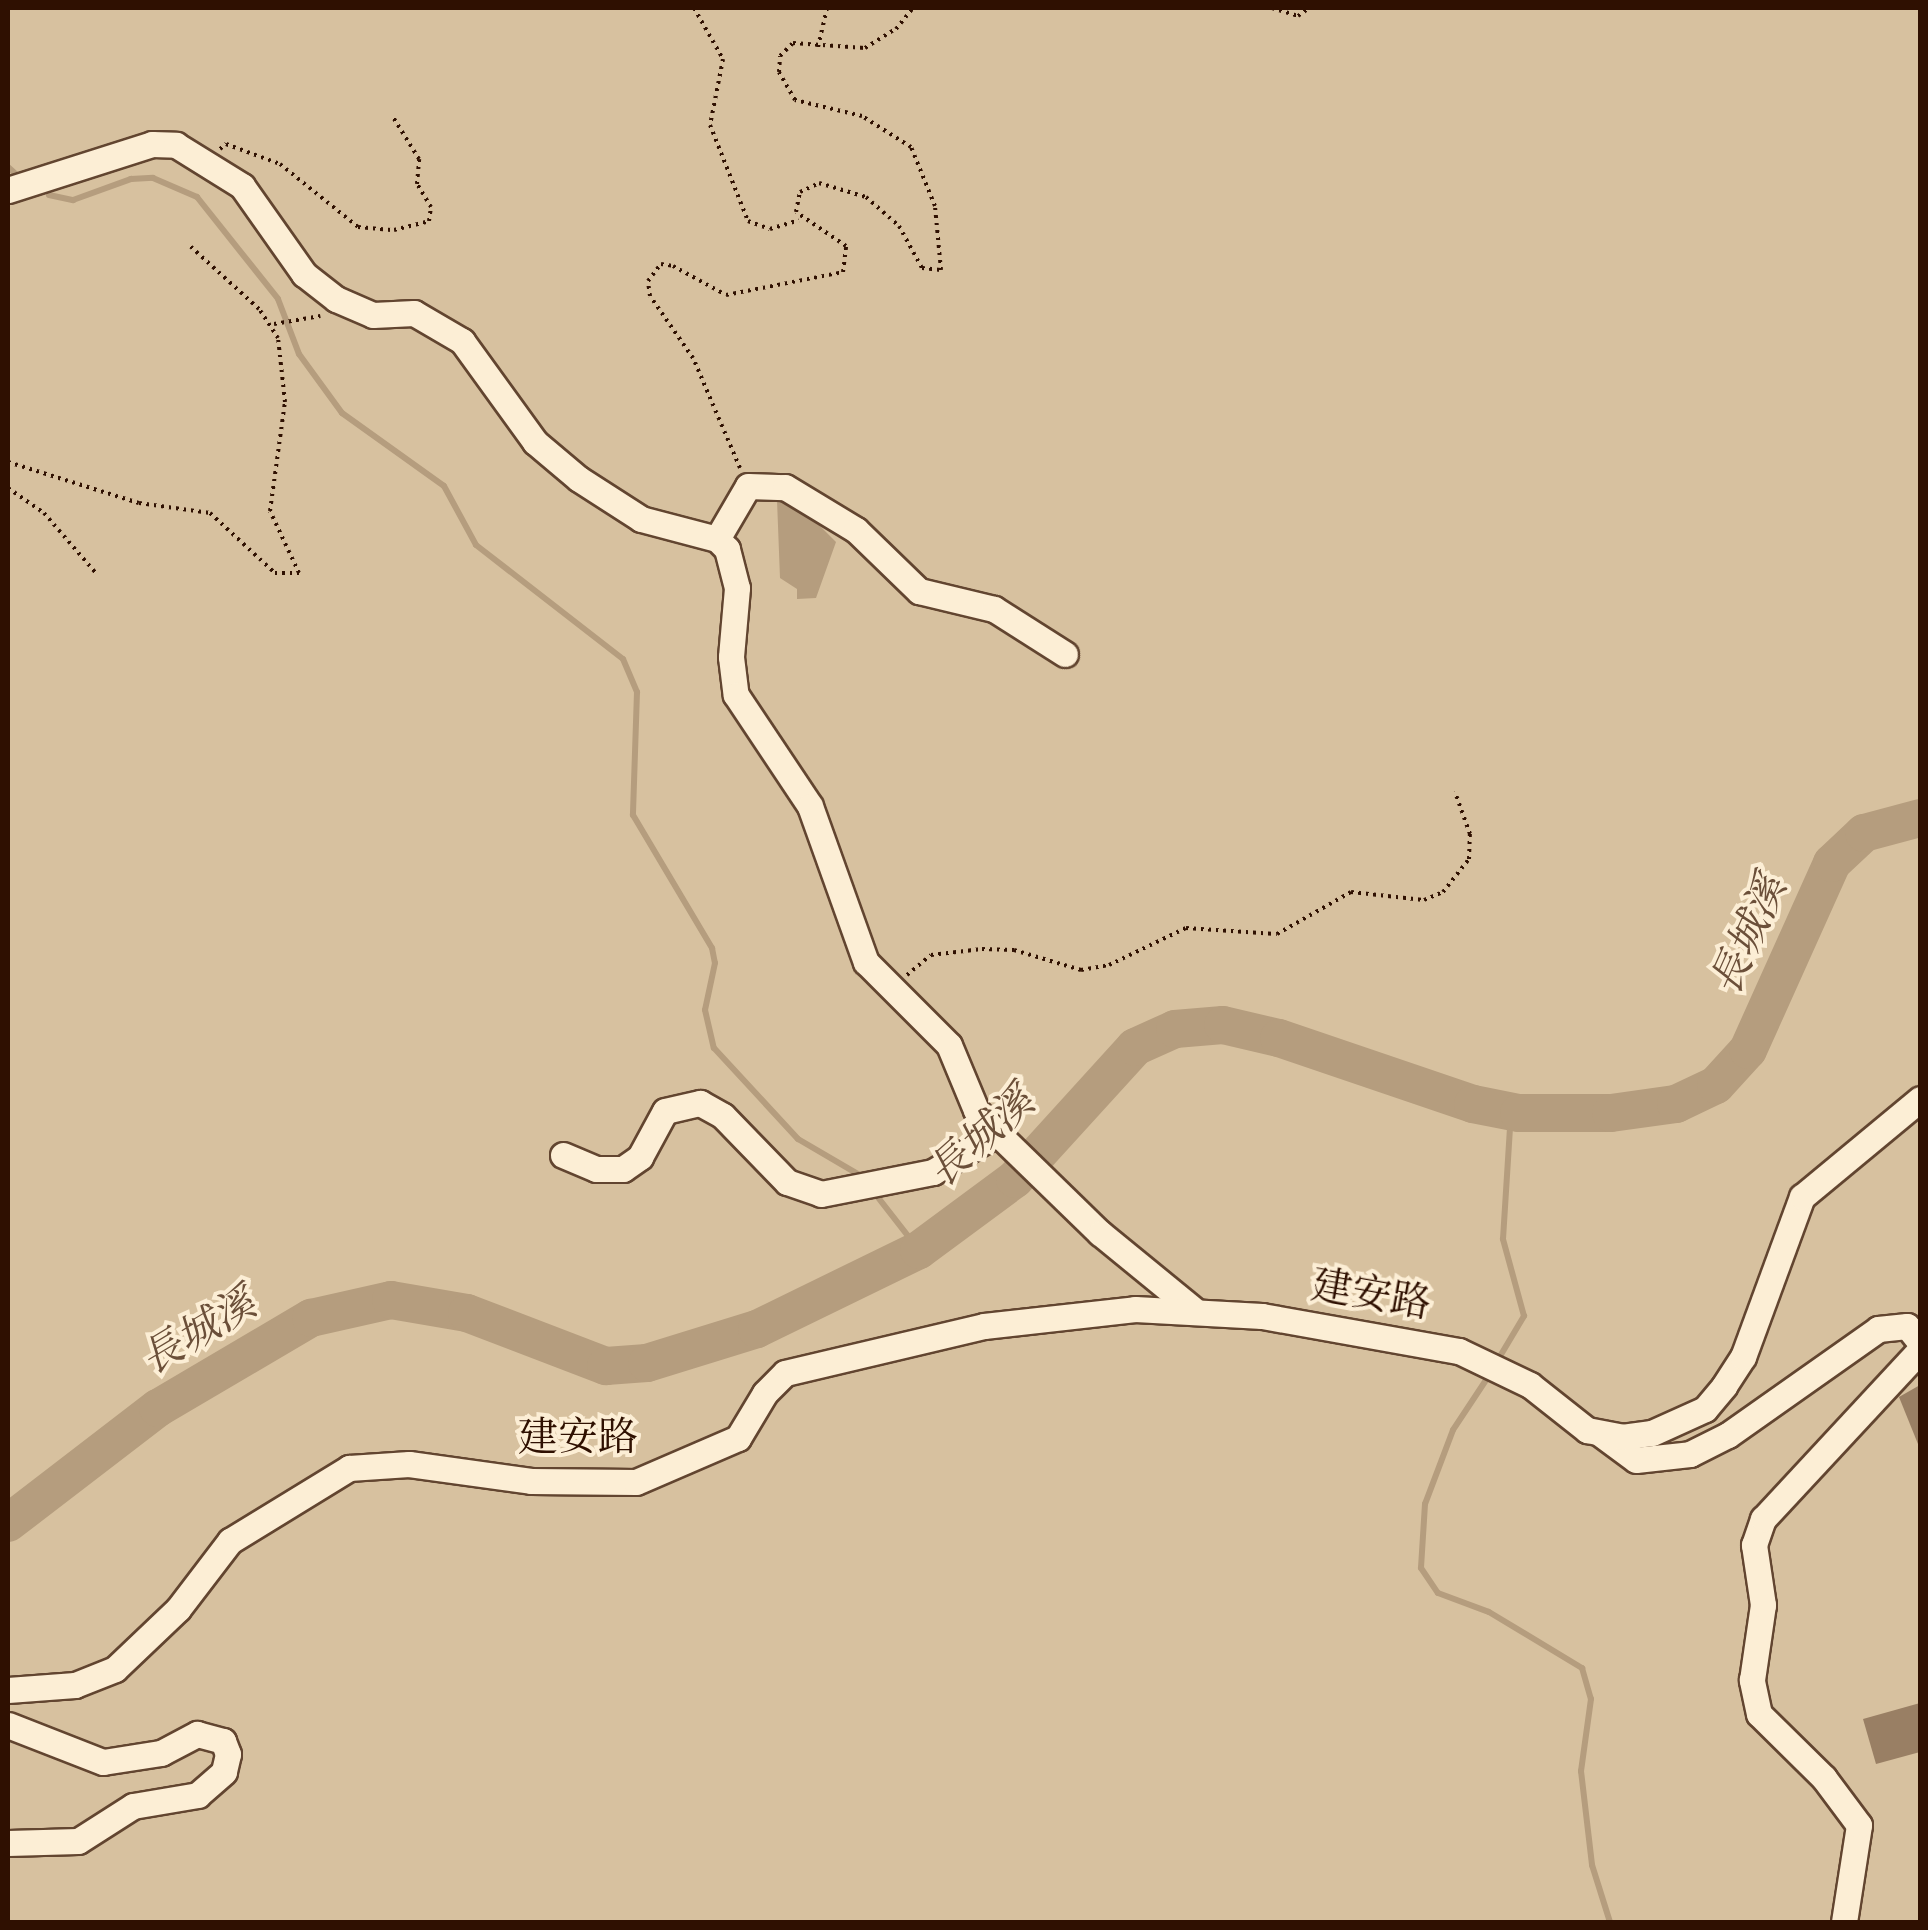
<!DOCTYPE html>
<html>
<head>
<meta charset="utf-8">
<style>
	body { margin:0 }
	#map { position:relative; width:1928px; height:1930px; overflow:hidden; background:#fae5bf; font-family:"IM FELL DW Pica","Noto Serif TC",serif }
	div>[style] { position:absolute }
	.green>* { inset:0; background:#d7c19f; transform-origin:0 0 }
	.water>* { inset:0; background:#b59d7e }
	.stream>* { height:6px; margin:-3px; padding:0 3px; transform-origin:3px; border-radius:3px; background:#b59d7e }
	.river>* { height:38px; margin:-19px; padding:0 19px; transform-origin:19px; border-radius:19px; background:#b59d7e }
	.building>* { inset:0; background:#997f64 }
	.path>* { height:4px; margin-top:-2px; transform-origin:0; background:repeating-linear-gradient(90deg,#2f1001 0 2.5px,transparent 0 7.5px) }
	.roads { filter:drop-shadow(2px 0 #624530) drop-shadow(-2px 0 #624530) drop-shadow(0 2px #624530) drop-shadow(0 -2px #624530) }
	.minor>* { height:25px; margin:-12.5px; padding:0 12.5px; transform-origin:12.5px; border-radius:12.5px; background:#fceed5 }
	span { translate:-50% -50%; white-space:nowrap; text-align:center; line-height:1.15; -webkit-text-stroke:8px #fceed5; paint-order:stroke }
	.street-label { font-size:40px; color:#2f1001 }
	.water-label { font-size:42px; color:#6b4f39; font-style:italic }
	.frame { position:absolute; inset:0; border:10px solid #2f1001; pointer-events:none }
</style>
</head>
<body>
<div id="map">
	<div class="green">
		<i style="left:8px;top:8px;width:1912px;height:1914px"></i>
	</div>
	<div class="water">
		<i style="clip-path:polygon(790px 496px,836px 542px,816px 598px,797px 599px,797px 589px,780px 578px,777px 500px)"></i>
	</div>
	<div class="stream">
		<i style="left:8px;top:167px;width:13px;rotate:42deg"></i>
		<i style="left:49px;top:195px;width:25px;rotate:12deg"></i>
		<i style="left:73px;top:200px;width:62px;rotate:-19.9deg"></i>
		<i style="left:131px;top:179px;width:22px;rotate:-3deg"></i>
		<i style="left:153px;top:178px;width:48px;rotate:23.4deg"></i>
		<i style="left:197px;top:197px;width:130px;rotate:51.5deg"></i>
		<i style="left:278px;top:299px;width:59px;rotate:69.1deg"></i>
		<i style="left:299px;top:354px;width:73px;rotate:53.9deg"></i>
		<i style="left:342px;top:413px;width:125px;rotate:35.6deg"></i>
		<i style="left:444px;top:486px;width:67px;rotate:61.5deg"></i>
		<i style="left:476px;top:545px;width:186px;rotate:37.8deg"></i>
		<i style="left:623px;top:659px;width:36px;rotate:67deg"></i>
		<i style="left:637px;top:692px;width:123px;rotate:91.9deg"></i>
		<i style="left:633px;top:815px;width:155px;rotate:59.3deg"></i>
		<i style="left:712px;top:948px;width:15px;rotate:79deg"></i>
		<i style="left:715px;top:963px;width:48px;rotate:102deg"></i>
		<i style="left:705px;top:1010px;width:39px;rotate:77deg"></i>
		<i style="left:714px;top:1048px;width:124px;rotate:47.3deg"></i>
		<i style="left:798px;top:1139px;width:75px;rotate:30.3deg"></i>
		<i style="left:873px;top:1191px;width:75px;rotate:52.1deg"></i>
		<i style="left:1496px;top:1363px;width:55px;rotate:-59.2deg"></i>
		<i style="left:1524px;top:1316px;width:80px;rotate:-105.3deg"></i>
		<i style="left:1503px;top:1239px;width:128px;rotate:-86.4deg"></i>
		<i style="left:1490px;top:1374px;width:67px;rotate:123.5deg"></i>
		<i style="left:1453px;top:1430px;width:79px;rotate:110.7deg"></i>
		<i style="left:1425px;top:1504px;width:64px;rotate:93.6deg"></i>
		<i style="left:1421px;top:1568px;width:30px;rotate:56deg"></i>
		<i style="left:1438px;top:1593px;width:54px;rotate:20.4deg"></i>
		<i style="left:1489px;top:1612px;width:109px;rotate:31.1deg"></i>
		<i style="left:1582px;top:1668px;width:32px;rotate:74deg"></i>
		<i style="left:1591px;top:1699px;width:73px;rotate:97.9deg"></i>
		<i style="left:1581px;top:1771px;width:95px;rotate:83.3deg"></i>
		<i style="left:1592px;top:1865px;width:60px;rotate:72.5deg"></i>
	</div>
	<div class="river">
		<i style="left:8px;top:1523px;width:189px;rotate:-37.5deg"></i>
		<i style="left:158px;top:1408px;width:178px;rotate:-30.5deg"></i>
		<i style="left:311px;top:1318px;width:82px;rotate:-12.7deg"></i>
		<i style="left:391px;top:1300px;width:77px;rotate:9.7deg"></i>
		<i style="left:467px;top:1313px;width:149px;rotate:20.9deg"></i>
		<i style="left:606px;top:1366px;width:41px;rotate:-4.2deg"></i>
		<i style="left:647px;top:1363px;width:115px;rotate:-17.2deg"></i>
		<i style="left:757px;top:1329px;width:180px;rotate:-26deg"></i>
		<i style="left:919px;top:1250px;width:119px;rotate:-36.5deg"></i>
		<i style="left:1015px;top:1179px;width:178px;rotate:-47.7deg"></i>
		<i style="left:1135px;top:1047px;width:44px;rotate:-24.2deg"></i>
		<i style="left:1175px;top:1029px;width:48px;rotate:-4.8deg"></i>
		<i style="left:1223px;top:1025px;width:57px;rotate:13.1deg"></i>
		<i style="left:1279px;top:1038px;width:205px;rotate:18.8deg"></i>
		<i style="left:1473px;top:1104px;width:47px;rotate:11.1deg"></i>
		<i style="left:1519px;top:1113px;width:92px"></i>
		<i style="left:1611px;top:1113px;width:66px;rotate:-7.9deg"></i>
		<i style="left:1676px;top:1104px;width:44px;rotate:-25.4deg"></i>
		<i style="left:1716px;top:1085px;width:47px;rotate:-47.6deg"></i>
		<i style="left:1748px;top:1050px;width:205px;rotate:-65.8deg"></i>
		<i style="left:1832px;top:863px;width:44px;rotate:-43.2deg"></i>
		<i style="left:1864px;top:833px;width:58px;rotate:-15deg"></i>
	</div>
	<div class="building">
		<i style="clip-path:polygon(1920px 1385px,1920px 1449px,1899px 1397px)"></i>
		<i style="clip-path:polygon(1920px 1703px,1920px 1752px,1876px 1764px,1863px 1719px)"></i>
	</div>
	<div class="path">
		<i style="left:694px;top:8px;width:59px;rotate:60.4deg"></i>
		<i style="left:723px;top:59px;width:67px;rotate:101.1deg"></i>
		<i style="left:710px;top:125px;width:103px;rotate:68.4deg"></i>
		<i style="left:748px;top:221px;width:23px;rotate:20deg"></i>
		<i style="left:770px;top:229px;width:30px;rotate:-17deg"></i>
		<i style="left:1272px;top:8px;width:27px;rotate:17deg"></i>
		<i style="left:1298px;top:16px;width:14px;rotate:-36deg"></i>
		<i style="left:818px;top:47px;width:40px;rotate:-77deg"></i>
		<i style="left:220px;top:149px;width:8px;rotate:-40deg"></i>
		<i style="left:226px;top:144px;width:58px;rotate:20.3deg"></i>
		<i style="left:280px;top:164px;width:100px;rotate:38.9deg"></i>
		<i style="left:358px;top:227px;width:36px;rotate:5deg"></i>
		<i style="left:394px;top:230px;width:36px;rotate:-14deg"></i>
		<i style="left:429px;top:221px;width:14px;rotate:-82deg"></i>
		<i style="left:431px;top:207px;width:27px;rotate:-121deg"></i>
		<i style="left:417px;top:184px;width:25px;rotate:-85deg"></i>
		<i style="left:419px;top:159px;width:49px;rotate:-121.8deg"></i>
		<i style="left:274px;top:324px;width:47px;rotate:-9.9deg"></i>
		<i style="left:8px;top:462px;width:137px;rotate:17.4deg"></i>
		<i style="left:139px;top:503px;width:72px;rotate:8deg"></i>
		<i style="left:210px;top:513px;width:88px;rotate:42.7deg"></i>
		<i style="left:275px;top:573px;width:24px"></i>
		<i style="left:299px;top:573px;width:68px;rotate:-115.1deg"></i>
		<i style="left:270px;top:511px;width:110px;rotate:-82.2deg"></i>
		<i style="left:285px;top:402px;width:64px;rotate:-96.2deg"></i>
		<i style="left:278px;top:338px;width:35px;rotate:-123deg"></i>
		<i style="left:259px;top:309px;width:93px;rotate:-137.6deg"></i>
		<i style="left:740px;top:468px;width:120px;rotate:-113.1deg"></i>
		<i style="left:693px;top:358px;width:75px;rotate:-124.7deg"></i>
		<i style="left:650px;top:296px;width:15px;rotate:-98deg"></i>
		<i style="left:648px;top:281px;width:21px;rotate:-53deg"></i>
		<i style="left:661px;top:264px;width:12px;rotate:9deg"></i>
		<i style="left:673px;top:266px;width:60px;rotate:28.7deg"></i>
		<i style="left:726px;top:295px;width:119px;rotate:-11.1deg"></i>
		<i style="left:843px;top:272px;width:26px;rotate:-83deg"></i>
		<i style="left:846px;top:246px;width:60px;rotate:-145.8deg"></i>
		<i style="left:796px;top:212px;width:20px;rotate:-79deg"></i>
		<i style="left:800px;top:192px;width:21px;rotate:-25deg"></i>
		<i style="left:819px;top:183px;width:49px;rotate:16.6deg"></i>
		<i style="left:866px;top:197px;width:44px;rotate:41.3deg"></i>
		<i style="left:899px;top:226px;width:48px;rotate:61.3deg"></i>
		<i style="left:922px;top:268px;width:19px;rotate:6deg"></i>
		<i style="left:941px;top:270px;width:64px;rotate:-95.4deg"></i>
		<i style="left:935px;top:206px;width:64px;rotate:-112.1deg"></i>
		<i style="left:911px;top:147px;width:58px;rotate:-147.7deg"></i>
		<i style="left:862px;top:116px;width:69px;rotate:-166.6deg"></i>
		<i style="left:795px;top:100px;width:32px;rotate:-120deg"></i>
		<i style="left:779px;top:72px;width:16px;rotate:-86deg"></i>
		<i style="left:780px;top:56px;width:18px;rotate:-45deg"></i>
		<i style="left:793px;top:43px;width:72px;rotate:4deg"></i>
		<i style="left:865px;top:48px;width:36px;rotate:-32deg"></i>
		<i style="left:896px;top:29px;width:27px;rotate:-51deg"></i>
		<i style="left:8px;top:488px;width:44px;rotate:34.8deg"></i>
		<i style="left:44px;top:513px;width:78px;rotate:49.2deg"></i>
		<i style="left:907px;top:975px;width:31px;rotate:-40deg"></i>
		<i style="left:931px;top:955px;width:51px;rotate:-6.7deg"></i>
		<i style="left:982px;top:949px;width:32px;rotate:2deg"></i>
		<i style="left:1014px;top:950px;width:70px;rotate:16.6deg"></i>
		<i style="left:1081px;top:970px;width:28px;rotate:-10deg"></i>
		<i style="left:1109px;top:965px;width:85px;rotate:-25.7deg"></i>
		<i style="left:1186px;top:928px;width:91px;rotate:3.8deg"></i>
		<i style="left:1277px;top:934px;width:85px;rotate:-29.6deg"></i>
		<i style="left:1351px;top:892px;width:73px;rotate:6.3deg"></i>
		<i style="left:1424px;top:900px;width:21px;rotate:-23deg"></i>
		<i style="left:1443px;top:892px;width:42px;rotate:-51.8deg"></i>
		<i style="left:1469px;top:859px;width:25px;rotate:-88deg"></i>
		<i style="left:1470px;top:834px;width:45px;rotate:-109.7deg"></i>
	</div>
	<div class="roads">
		<div class="minor">
			<i style="left:8px;top:190px;width:151px;rotate:-17.7deg"></i>
			<i style="left:152px;top:144px;width:24px;rotate:2deg"></i>
			<i style="left:176px;top:145px;width:78px;rotate:31.8deg"></i>
			<i style="left:242px;top:186px;width:108px;rotate:54.8deg"></i>
			<i style="left:304px;top:274px;width:41px;rotate:38deg"></i>
			<i style="left:336px;top:299px;width:40px;rotate:23.4deg"></i>
			<i style="left:373px;top:315px;width:41px;rotate:-2.8deg"></i>
			<i style="left:414px;top:313px;width:56px;rotate:30.3deg"></i>
			<i style="left:462px;top:341px;width:125px;rotate:54.1deg"></i>
			<i style="left:535px;top:442px;width:57px;rotate:40.1deg"></i>
			<i style="left:579px;top:479px;width:74px;rotate:32.8deg"></i>
			<i style="left:641px;top:519px;width:79px;rotate:14.7deg"></i>
			<i style="left:717px;top:539px;width:14px;rotate:45deg"></i>
			<i style="left:727px;top:549px;width:40px;rotate:75.6deg"></i>
			<i style="left:737px;top:588px;width:69px;rotate:95deg"></i>
			<i style="left:731px;top:657px;width:38px;rotate:83deg"></i>
			<i style="left:736px;top:695px;width:133px;rotate:56.3deg"></i>
			<i style="left:810px;top:806px;width:166px;rotate:70.3deg"></i>
			<i style="left:866px;top:962px;width:117px;rotate:45deg"></i>
			<i style="left:949px;top:1045px;width:70px;rotate:67.4deg"></i>
			<i style="left:976px;top:1110px;width:31px;rotate:48deg"></i>
			<i style="left:997px;top:1133px;width:144px;rotate:44.2deg"></i>
			<i style="left:1100px;top:1233px;width:120px;rotate:39.3deg"></i>
			<i style="left:717px;top:539px;width:61px;rotate:-59.7deg"></i>
			<i style="left:748px;top:486px;width:37px;rotate:2deg"></i>
			<i style="left:785px;top:487px;width:83px;rotate:31.2deg"></i>
			<i style="left:856px;top:530px;width:88px;rotate:44.1deg"></i>
			<i style="left:919px;top:591px;width:77px;rotate:13.5deg"></i>
			<i style="left:994px;top:609px;width:84px;rotate:32.4deg"></i>
			<i style="left:563px;top:1155px;width:36px;rotate:23deg"></i>
			<i style="left:596px;top:1169px;width:27px"></i>
			<i style="left:623px;top:1169px;width:21px;rotate:-35deg"></i>
			<i style="left:640px;top:1157px;width:52px;rotate:-61.5deg"></i>
			<i style="left:665px;top:1111px;width:36px;rotate:-13deg"></i>
			<i style="left:700px;top:1103px;width:26px;rotate:29deg"></i>
			<i style="left:723px;top:1116px;width:92px;rotate:45.9deg"></i>
			<i style="left:787px;top:1182px;width:36px;rotate:19deg"></i>
			<i style="left:821px;top:1194px;width:114px;rotate:-11.1deg"></i>
			<i style="left:933px;top:1172px;width:75px;rotate:-31.4deg"></i>
			<i style="left:1602px;top:1435px;width:42px;rotate:36.3deg"></i>
			<i style="left:1636px;top:1460px;width:54px;rotate:-6.3deg"></i>
			<i style="left:1690px;top:1454px;width:42px;rotate:-26.6deg"></i>
			<i style="left:1728px;top:1435px;width:184px;rotate:-35.2deg"></i>
			<i style="left:1878px;top:1329px;width:29px;rotate:-6deg"></i>
			<i style="left:1907px;top:1326px;width:21px;rotate:51deg"></i>
			<i style="left:8px;top:1690px;width:67px;rotate:-4.3deg"></i>
			<i style="left:75px;top:1685px;width:43px;rotate:-21.8deg"></i>
			<i style="left:115px;top:1669px;width:87px;rotate:-43.6deg"></i>
			<i style="left:178px;top:1609px;width:86px;rotate:-52.6deg"></i>
			<i style="left:230px;top:1541px;width:140px;rotate:-31.5deg"></i>
			<i style="left:349px;top:1468px;width:60px;rotate:-3.8deg"></i>
			<i style="left:409px;top:1464px;width:123px;rotate:7.9deg"></i>
			<i style="left:531px;top:1481px;width:105px;rotate:0.5deg"></i>
			<i style="left:636px;top:1482px;width:111px;rotate:-23.3deg"></i>
			<i style="left:738px;top:1438px;width:52px;rotate:-59deg"></i>
			<i style="left:765px;top:1393px;width:28px;rotate:-45deg"></i>
			<i style="left:785px;top:1373px;width:204px;rotate:-13.3deg"></i>
			<i style="left:984px;top:1326px;width:152px;rotate:-6.4deg"></i>
			<i style="left:1135px;top:1309px;width:127px;rotate:3.2deg"></i>
			<i style="left:1262px;top:1316px;width:200px;rotate:10.1deg"></i>
			<i style="left:1459px;top:1351px;width:79px;rotate:25.6deg"></i>
			<i style="left:1530px;top:1385px;width:73px;rotate:38.3deg"></i>
			<i style="left:1587px;top:1430px;width:36px;rotate:11deg"></i>
			<i style="left:1622px;top:1437px;width:30px;rotate:-8deg"></i>
			<i style="left:1652px;top:1433px;width:58px;rotate:-24.4deg"></i>
			<i style="left:1705px;top:1409px;width:30px;rotate:-50deg"></i>
			<i style="left:1724px;top:1386px;width:35px;rotate:-57deg"></i>
			<i style="left:1743px;top:1357px;width:171px;rotate:-69.8deg"></i>
			<i style="left:1802px;top:1197px;width:153px;rotate:-39.7deg"></i>
			<i style="left:8px;top:1725px;width:102px;rotate:21.3deg"></i>
			<i style="left:103px;top:1762px;width:59px;rotate:-8.8deg"></i>
			<i style="left:161px;top:1753px;width:41px;rotate:-27.8deg"></i>
			<i style="left:197px;top:1734px;width:27px;rotate:15deg"></i>
			<i style="left:223px;top:1741px;width:14px;rotate:69deg"></i>
			<i style="left:228px;top:1754px;width:18px;rotate:103deg"></i>
			<i style="left:224px;top:1772px;width:35px;rotate:139deg"></i>
			<i style="left:198px;top:1795px;width:66px;rotate:170.4deg"></i>
			<i style="left:133px;top:1806px;width:65px;rotate:147.5deg"></i>
			<i style="left:78px;top:1841px;width:70px;rotate:178.4deg"></i>
			<i style="left:1844px;top:1922px;width:98px;rotate:-81.2deg"></i>
			<i style="left:1859px;top:1825px;width:59px;rotate:-126.7deg"></i>
			<i style="left:1824px;top:1778px;width:91px;rotate:-135.4deg"></i>
			<i style="left:1759px;top:1714px;width:35px;rotate:-102deg"></i>
			<i style="left:1752px;top:1680px;width:76px;rotate:-81.7deg"></i>
			<i style="left:1763px;top:1605px;width:61px;rotate:-98.5deg"></i>
			<i style="left:1754px;top:1545px;width:28px;rotate:-71deg"></i>
			<i style="left:1763px;top:1519px;width:231px;rotate:-47.1deg"></i>
		</div>
	</div>
	<div class="street-label">
		<span style="left:1371px;top:1296px;rotate:10deg">建安路</span>
		<span style="left:578px;top:1439px">建安路</span>
	</div>
	<div class="water-label">
		<span style="left:1750px;top:936px;rotate:-66deg">長城溪</span>
		<span style="left:982px;top:1138px;rotate:-42deg">長城溪</span>
		<span style="left:199px;top:1333px;rotate:-31deg">長城溪</span>
	</div>
	<div class="frame"></div>
</div>
</body>
</html>
